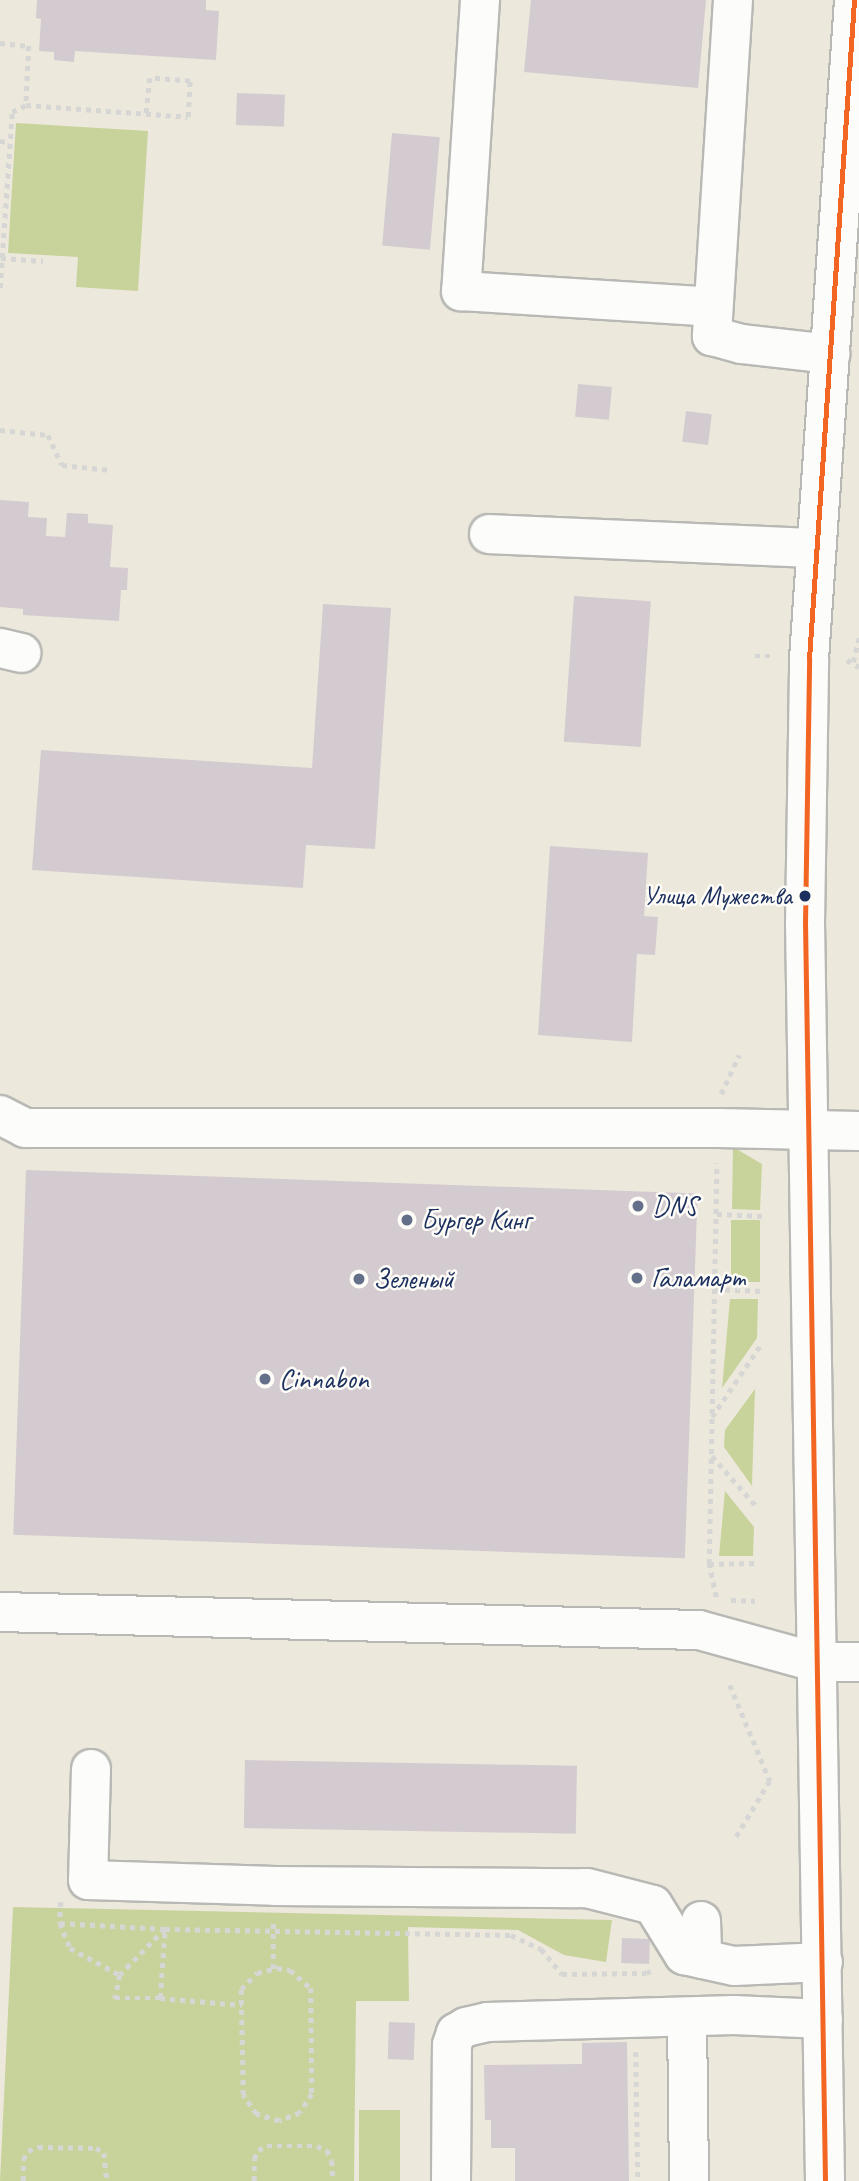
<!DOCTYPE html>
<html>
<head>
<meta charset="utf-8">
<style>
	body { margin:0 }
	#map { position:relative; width:859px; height:2181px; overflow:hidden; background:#ede8dc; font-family:Caveat,sans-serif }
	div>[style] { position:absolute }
	.green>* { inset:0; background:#c8d39c; transform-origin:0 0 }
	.building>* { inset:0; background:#d3cbd0; transform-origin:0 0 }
	.path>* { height:4.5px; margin-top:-2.25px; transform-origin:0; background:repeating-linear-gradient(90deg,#d6d6d5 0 5px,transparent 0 10px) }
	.roads { filter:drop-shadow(2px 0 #b8b8b4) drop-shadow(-2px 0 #b8b8b4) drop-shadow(0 2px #b8b8b4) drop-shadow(0 -2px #b8b8b4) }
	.minor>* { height:38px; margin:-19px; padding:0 19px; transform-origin:19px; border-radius:19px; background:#fcfcfa }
	.major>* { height:38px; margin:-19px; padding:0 19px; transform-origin:19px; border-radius:19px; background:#fcfcfa }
	.bus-1>* { height:5px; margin:-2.5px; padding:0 2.5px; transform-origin:2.5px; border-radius:2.5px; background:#f26522 }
	.dots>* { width:19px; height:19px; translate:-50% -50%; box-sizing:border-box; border:4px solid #fdfcf7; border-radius:50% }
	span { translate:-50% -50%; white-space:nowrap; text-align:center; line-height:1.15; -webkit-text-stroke:5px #fdfcf7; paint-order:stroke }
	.bus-label { font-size:26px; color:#1b2f5e }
	.right { translate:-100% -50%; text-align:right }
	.poi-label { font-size:28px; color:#1b2f5e }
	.left { translate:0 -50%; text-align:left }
</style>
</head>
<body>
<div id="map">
	<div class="green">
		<i style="clip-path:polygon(16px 123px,148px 131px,138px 291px,76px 287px,78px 257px,8px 253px)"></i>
		<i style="clip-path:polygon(733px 1147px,762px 1164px,760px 1210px,732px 1209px)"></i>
		<i style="left:731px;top:1220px;width:29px;height:62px"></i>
		<i style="clip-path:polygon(730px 1299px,758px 1299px,757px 1338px,722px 1388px)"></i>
		<i style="clip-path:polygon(755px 1389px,752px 1486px,724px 1447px,725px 1430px)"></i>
		<i style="clip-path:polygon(725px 1491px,754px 1527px,753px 1556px,719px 1556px)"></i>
		<i style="clip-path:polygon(13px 1907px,612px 1920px,606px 1962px,564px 1955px,518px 1930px,408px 1927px,409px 2001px,356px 2001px,354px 2181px,0 2181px)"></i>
		<i style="left:359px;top:2110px;width:41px;height:71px"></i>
	</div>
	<div class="building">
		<i style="clip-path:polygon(37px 0,206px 0,206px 10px,219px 11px,216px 60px,75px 51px,74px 62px,54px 60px,54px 52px,39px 51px,41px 19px,36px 18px)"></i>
		<i style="clip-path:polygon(531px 0,706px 0,698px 88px,524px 72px)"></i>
		<i style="left:237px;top:93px;width:48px;height:32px;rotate:2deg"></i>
		<i style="left:392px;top:133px;width:48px;height:113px;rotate:5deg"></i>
		<i style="left:578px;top:384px;width:34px;height:33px;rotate:5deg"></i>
		<i style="left:686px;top:411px;width:26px;height:31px;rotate:7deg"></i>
		<i style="clip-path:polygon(0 500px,29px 502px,28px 517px,47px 518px,46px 536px,65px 537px,67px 513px,88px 514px,88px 523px,113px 525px,110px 567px,128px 568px,127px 590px,121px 590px,119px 621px,23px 615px,23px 609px,0 607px)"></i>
		<i style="left:574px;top:596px;width:77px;height:146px;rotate:4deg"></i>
		<i style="clip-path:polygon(323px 604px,391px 608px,375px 849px,306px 845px,303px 888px,32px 870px,41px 750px,312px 768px)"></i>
		<i style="clip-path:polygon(550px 846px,648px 853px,644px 916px,658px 917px,655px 955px,637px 954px,632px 1042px,538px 1035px)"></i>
		<i style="left:26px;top:1170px;width:672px;height:365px;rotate:2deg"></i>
		<i style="left:245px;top:1760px;width:332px;height:68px;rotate:1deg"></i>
		<i style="left:622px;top:1938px;width:28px;height:25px;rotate:2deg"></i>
		<i style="left:389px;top:2022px;width:26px;height:37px;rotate:2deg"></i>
		<i style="clip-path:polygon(627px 2042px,629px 2181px,515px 2181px,515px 2148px,491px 2148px,491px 2120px,485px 2120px,484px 2065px,582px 2064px,582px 2043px)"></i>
	</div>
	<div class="path">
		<i style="left:0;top:43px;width:29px;rotate:6deg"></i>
		<i style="left:29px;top:46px;width:59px;rotate:92.9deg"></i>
		<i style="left:26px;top:105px;width:162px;rotate:4.2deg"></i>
		<i style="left:188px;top:117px;width:36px;rotate:-87deg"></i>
		<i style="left:190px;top:81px;width:40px;rotate:-175.7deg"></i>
		<i style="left:150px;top:78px;width:36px;rotate:96deg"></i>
		<i style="left:0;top:141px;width:10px;rotate:6deg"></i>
		<i style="left:1px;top:258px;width:42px;rotate:4.1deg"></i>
		<i style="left:0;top:288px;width:176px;rotate:-86.1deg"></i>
		<i style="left:12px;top:112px;width:16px;rotate:-27deg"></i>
		<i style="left:0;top:430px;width:48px;rotate:5.9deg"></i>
		<i style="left:48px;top:435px;width:33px;rotate:65deg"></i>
		<i style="left:62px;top:465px;width:48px;rotate:5.9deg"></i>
		<i style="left:755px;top:656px;width:17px"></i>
		<i style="left:847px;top:660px;width:14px;rotate:30deg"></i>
		<i style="left:853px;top:662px;width:25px;rotate:-76deg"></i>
		<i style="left:721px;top:1094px;width:43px;rotate:-65.2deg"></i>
		<i style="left:717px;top:1214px;width:48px;rotate:2.4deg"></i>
		<i style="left:715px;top:1289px;width:48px;rotate:2.4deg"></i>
		<i style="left:712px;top:1417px;width:89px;rotate:-56deg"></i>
		<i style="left:712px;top:1456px;width:69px;rotate:48.5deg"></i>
		<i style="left:709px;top:1564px;width:49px;rotate:-1.2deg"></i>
		<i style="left:716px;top:1597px;width:34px;rotate:-102deg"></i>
		<i style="left:709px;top:1564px;width:401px;rotate:-88.9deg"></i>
		<i style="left:731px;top:1600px;width:24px;rotate:2deg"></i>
		<i style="left:730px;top:1685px;width:104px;rotate:67.4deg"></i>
		<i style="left:770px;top:1781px;width:68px;rotate:121.1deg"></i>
		<i style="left:61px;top:1902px;width:21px;rotate:93deg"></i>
		<i style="left:60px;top:1923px;width:105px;rotate:3.3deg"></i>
		<i style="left:165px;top:1929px;width:346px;rotate:1deg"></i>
		<i style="left:511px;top:1935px;width:33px;rotate:25deg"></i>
		<i style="left:541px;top:1949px;width:33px;rotate:50deg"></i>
		<i style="left:562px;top:1974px;width:84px;rotate:-0.7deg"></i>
		<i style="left:646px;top:1973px;width:10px;rotate:-24deg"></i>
		<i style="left:60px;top:1923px;width:27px;rotate:68deg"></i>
		<i style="left:70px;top:1948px;width:57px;rotate:28.4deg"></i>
		<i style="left:277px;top:1968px;width:13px;rotate:9deg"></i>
		<i style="left:290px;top:1970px;width:28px;rotate:41deg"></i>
		<i style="left:311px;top:1988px;width:106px;rotate:89.5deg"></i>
		<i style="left:312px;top:2094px;width:22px;rotate:122deg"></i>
		<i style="left:300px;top:2113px;width:22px;rotate:159deg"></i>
		<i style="left:279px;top:2121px;width:24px;rotate:-163deg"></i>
		<i style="left:256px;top:2114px;width:23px;rotate:-124deg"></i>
		<i style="left:243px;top:2095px;width:106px;rotate:-91.1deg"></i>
		<i style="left:241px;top:1989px;width:23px;rotate:-45deg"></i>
		<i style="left:257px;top:1973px;width:21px;rotate:-14deg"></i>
		<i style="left:273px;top:1969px;width:49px;rotate:-90deg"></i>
		<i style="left:160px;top:1998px;width:69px;rotate:-85.9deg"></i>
		<i style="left:165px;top:1929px;width:64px;rotate:134.4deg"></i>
		<i style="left:120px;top:1975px;width:24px;rotate:102deg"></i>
		<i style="left:115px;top:1998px;width:45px"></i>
		<i style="left:160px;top:1998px;width:82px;rotate:4.9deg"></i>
		<i style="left:636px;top:2052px;width:129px;rotate:89.1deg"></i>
		<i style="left:23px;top:2181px;width:21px;rotate:-90deg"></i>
		<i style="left:23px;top:2160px;width:10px;rotate:-61deg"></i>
		<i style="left:28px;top:2151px;width:11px;rotate:-22deg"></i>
		<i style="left:38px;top:2147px;width:58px;rotate:1deg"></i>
		<i style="left:96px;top:2148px;width:9px;rotate:32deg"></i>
		<i style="left:104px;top:2153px;width:28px;rotate:84deg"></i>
		<i style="left:254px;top:2181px;width:22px;rotate:-90deg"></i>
		<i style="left:254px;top:2159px;width:10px;rotate:-66deg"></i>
		<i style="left:258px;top:2150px;width:10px;rotate:-24deg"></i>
		<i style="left:267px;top:2146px;width:50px"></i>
		<i style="left:317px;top:2146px;width:11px;rotate:22deg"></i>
		<i style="left:327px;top:2150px;width:12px;rotate:66deg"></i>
		<i style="left:332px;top:2161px;width:20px;rotate:87deg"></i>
	</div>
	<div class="roads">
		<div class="minor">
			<i style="left:480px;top:0;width:292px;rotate:93.7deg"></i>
			<i style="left:461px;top:291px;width:252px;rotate:3.6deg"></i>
			<i style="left:733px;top:0;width:337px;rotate:93.6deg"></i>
			<i style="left:712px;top:336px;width:31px;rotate:15deg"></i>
			<i style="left:742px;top:344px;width:89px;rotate:6.5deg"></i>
			<i style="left:489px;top:534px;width:327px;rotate:2.5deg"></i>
			<i style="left:0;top:648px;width:22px;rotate:13deg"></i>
			<i style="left:0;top:1115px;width:28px;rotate:27deg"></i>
			<i style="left:25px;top:1128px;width:694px"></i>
			<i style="left:719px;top:1128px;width:140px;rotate:1.2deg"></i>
			<i style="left:0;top:1612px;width:699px;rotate:1.48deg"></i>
			<i style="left:699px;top:1630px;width:120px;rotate:15.4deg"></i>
			<i style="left:815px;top:1662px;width:44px"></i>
			<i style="left:91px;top:1769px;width:111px;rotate:91.5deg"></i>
			<i style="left:88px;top:1880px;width:187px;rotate:1.8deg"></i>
			<i style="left:275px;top:1886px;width:312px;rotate:0.4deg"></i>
			<i style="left:587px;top:1888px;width:68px;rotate:14.4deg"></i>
			<i style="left:653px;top:1905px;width:59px;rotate:58.2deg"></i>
			<i style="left:684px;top:1955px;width:51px;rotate:12.4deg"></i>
			<i style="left:734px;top:1966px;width:89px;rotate:-2.6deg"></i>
			<i style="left:701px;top:1921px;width:38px;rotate:88deg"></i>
			<i style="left:687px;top:2017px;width:164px;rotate:89.3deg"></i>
			<i style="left:451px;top:2181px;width:136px;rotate:-89.6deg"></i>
			<i style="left:452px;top:2045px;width:13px;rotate:-72deg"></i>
			<i style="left:456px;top:2033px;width:12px;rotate:-31deg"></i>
			<i style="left:466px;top:2027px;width:22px;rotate:-13deg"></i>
			<i style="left:487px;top:2022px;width:247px;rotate:-1.6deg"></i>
			<i style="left:734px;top:2015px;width:89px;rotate:2.6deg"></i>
		</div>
		<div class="major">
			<i style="left:825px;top:2181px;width:1257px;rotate:-90.91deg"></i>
			<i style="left:805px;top:924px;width:265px;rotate:-89.1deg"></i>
			<i style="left:809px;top:659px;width:661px;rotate:-86.09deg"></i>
		</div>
	</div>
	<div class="bus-1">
		<i style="left:825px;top:2181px;width:1257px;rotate:-90.91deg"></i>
		<i style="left:805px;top:924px;width:265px;rotate:-89.1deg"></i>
		<i style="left:809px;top:659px;width:661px;rotate:-86.09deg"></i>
	</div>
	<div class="dots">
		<i style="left:805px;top:896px;background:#1b2f5e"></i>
		<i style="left:638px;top:1206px;background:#64708a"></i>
		<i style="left:407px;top:1220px;background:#64708a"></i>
		<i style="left:637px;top:1278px;background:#64708a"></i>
		<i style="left:359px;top:1279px;background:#64708a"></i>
		<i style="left:265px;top:1379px;background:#64708a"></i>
	</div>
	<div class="bus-label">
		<span class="right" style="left:792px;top:896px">Улица Мужества</span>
	</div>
	<div class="poi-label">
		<span class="left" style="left:652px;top:1206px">DNS</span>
		<span class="left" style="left:421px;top:1220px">Бургер Кинг</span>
		<span class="left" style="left:651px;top:1278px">Галамарт</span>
		<span class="left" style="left:373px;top:1279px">Зеленый</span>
		<span class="left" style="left:279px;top:1379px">Cinnabon</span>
	</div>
</div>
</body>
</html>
